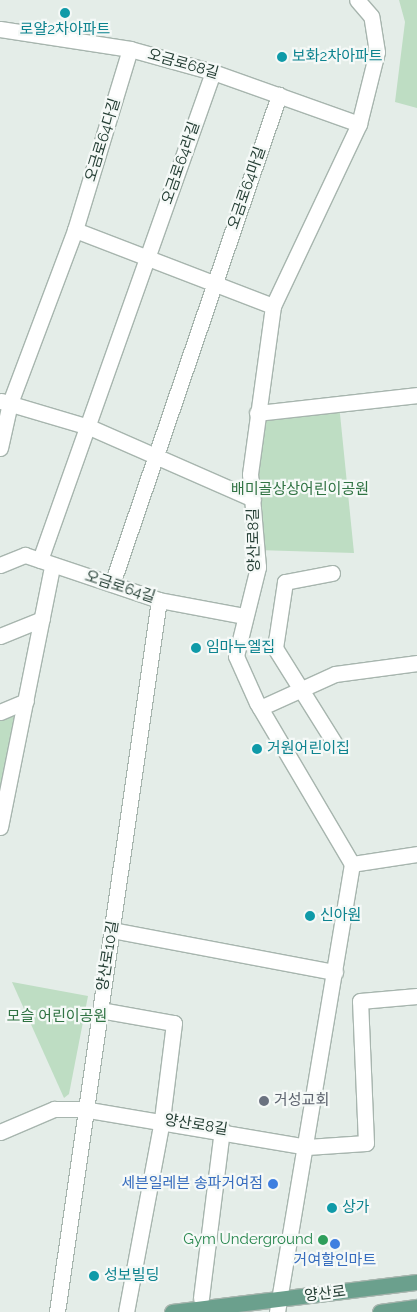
<!DOCTYPE html>
<html>
<head>
<meta charset="utf-8">
<style>
	body { margin:0 }
	#map { position:relative; width:417px; height:1312px; overflow:hidden; background:#e4ede8; font-family:Raleway,"Noto Sans KR",sans-serif }
	div>[style] { position:absolute }
	.green>* { inset:0; background:#beddc3 }
	.roads { filter:drop-shadow(1px 0 #a7b5ae) drop-shadow(-1px 0 #a7b5ae) drop-shadow(0 1px #a7b5ae) drop-shadow(0 -1px #a7b5ae) }
	.minor>* { height:15px; margin:-7.5px; padding:0 7.5px; transform-origin:7.5px; border-radius:7.5px; background:#fff }
	.major>* { height:15px; margin:-7.5px; padding:0 7.5px; transform-origin:7.5px; border-radius:7.5px; background:#6ba08d }
	.dots>* { width:14px; height:14px; translate:-50% -50%; box-sizing:border-box; border:2px solid #f5f9f7; border-radius:50% }
	span { translate:-50% -50%; white-space:nowrap; text-align:center; line-height:1.15; -webkit-text-stroke:4.5px #f5f9f7; paint-order:stroke }
	.culture-label { font-size:15px; color:#0d838f }
	.left { translate:0 -50%; text-align:left }
	.street-label { font-size:15px; color:#243e34 }
	.park-label { font-size:15px; color:#307343 }
	.worship-label { font-size:15px; color:#5b616d }
	.shop-label { font-size:15px; color:#366cbe }
	.right { translate:-100% -50%; text-align:right }
	.leisure-label { font-size:15px; color:#27864d }
</style>
</head>
<body>
<div id="map">
	<div class="green">
		<i style="clip-path:polygon(399px 0,417px 0,417px 108px,395px 102px,405px 22px)"></i>
		<i style="clip-path:polygon(339px 404px,354px 553px,257px 550px,257px 413px)"></i>
		<i style="clip-path:polygon(26px 701px,0 827px,0 712px)"></i>
		<i style="clip-path:polygon(12px 982px,88px 996px,69px 1094px,64px 1098px)"></i>
	</div>
	<div class="roads">
		<div class="minor">
			<i style="left:0;top:29px;width:132px;rotate:8.7deg"></i>
			<i style="left:130px;top:49px;width:86px;rotate:15.5deg"></i>
			<i style="left:213px;top:72px;width:155px;rotate:19.6deg"></i>
			<i style="left:75px;top:230px;width:212px;rotate:21deg"></i>
			<i style="left:1px;top:401px;width:92px;rotate:16.5deg"></i>
			<i style="left:89px;top:427px;width:179px;rotate:23.7deg"></i>
			<i style="left:257px;top:413px;width:161px;rotate:-6.4deg"></i>
			<i style="left:0;top:448px;width:46px;rotate:-77.5deg"></i>
			<i style="left:10px;top:403px;width:185px;rotate:-69.4deg"></i>
			<i style="left:75px;top:230px;width:189px;rotate:-73.1deg"></i>
			<i style="left:40px;top:560px;width:518px;rotate:-70.48deg"></i>
			<i style="left:0;top:565px;width:27px;rotate:-22deg"></i>
			<i style="left:25px;top:555px;width:141px;rotate:18.6deg"></i>
			<i style="left:159px;top:600px;width:86px;rotate:10.7deg"></i>
			<i style="left:332px;top:573px;width:48px;rotate:169.2deg"></i>
			<i style="left:285px;top:582px;width:67px;rotate:98.6deg"></i>
			<i style="left:275px;top:648px;width:113px;rotate:58deg"></i>
			<i style="left:112px;top:584px;width:517px;rotate:-71.14deg"></i>
			<i style="left:0;top:636px;width:45px;rotate:-22deg"></i>
			<i style="left:260px;top:708px;width:82px;rotate:-24.4deg"></i>
			<i style="left:335px;top:674px;width:83px;rotate:-7.6deg"></i>
			<i style="left:0;top:712px;width:28px;rotate:-23deg"></i>
			<i style="left:0;top:827px;width:266px;rotate:-78.7deg"></i>
			<i style="left:352px;top:864px;width:66px;rotate:-8.7deg"></i>
			<i style="left:112px;top:930px;width:227px;rotate:10.7deg"></i>
			<i style="left:100px;top:1010px;width:75px;rotate:10deg"></i>
			<i style="left:174px;top:1023px;width:98px;rotate:97.1deg"></i>
			<i style="left:162px;top:1120px;width:195px;rotate:100.6deg"></i>
			<i style="left:0;top:1132px;width:59px;rotate:-23.1deg"></i>
			<i style="left:54px;top:1109px;width:29px"></i>
			<i style="left:83px;top:1109px;width:227px;rotate:9.6deg"></i>
			<i style="left:307px;top:1147px;width:59px;rotate:-3.9deg"></i>
			<i style="left:366px;top:1143px;width:142px;rotate:-92.4deg"></i>
			<i style="left:360px;top:1001px;width:57px;rotate:-5deg"></i>
			<i style="left:201px;top:1298px;width:170px;rotate:-82.9deg"></i>
			<i style="left:57px;top:1312px;width:719px;rotate:-81.85deg"></i>
			<i style="left:277px;top:1312px;width:454px;rotate:-80.5deg"></i>
			<i style="left:352px;top:864px;width:187px;rotate:-120.5deg"></i>
			<i style="left:257px;top:703px;width:51px;rotate:-114.1deg"></i>
			<i style="left:236px;top:656px;width:92px;rotate:-76.1deg"></i>
			<i style="left:258px;top:567px;width:93px;rotate:-94.9deg"></i>
			<i style="left:250px;top:474px;width:170px;rotate:-82.2deg"></i>
			<i style="left:273px;top:306px;width:201px;rotate:-64.7deg"></i>
			<i style="left:359px;top:124px;width:74px;rotate:-76deg"></i>
			<i style="left:377px;top:52px;width:36px;rotate:-99deg"></i>
			<i style="left:371px;top:16px;width:21px;rotate:-131deg"></i>
		</div>
		<div class="major">
			<i style="left:172px;top:1312px;width:247px;rotate:-7deg"></i>
			<i style="left:380px;top:1312px;width:37px;rotate:-8deg"></i>
		</div>
	</div>
	<div class="dots">
		<i style="left:65px;top:13px;background:#0f9aa8"></i>
		<i style="left:282px;top:57px;background:#0f9aa8"></i>
		<i style="left:196px;top:648px;background:#0f9aa8"></i>
		<i style="left:257px;top:749px;background:#0f9aa8"></i>
		<i style="left:310px;top:916px;background:#0f9aa8"></i>
		<i style="left:264px;top:1101px;background:#6b7280"></i>
		<i style="left:273px;top:1184px;background:#3f7fe0"></i>
		<i style="left:332px;top:1208px;background:#0f9aa8"></i>
		<i style="left:323px;top:1240px;background:#2e9e5b"></i>
		<i style="left:335px;top:1244px;background:#3f7fe0"></i>
		<i style="left:94px;top:1276px;background:#0f9aa8"></i>
	</div>
	<div class="culture-label">
		<span style="left:65px;top:30px">로얄2차아파트</span>
		<span class="left" style="left:292px;top:57px">보화2차아파트</span>
		<span class="left" style="left:206px;top:648px">임마누엘집</span>
		<span class="left" style="left:267px;top:749px">거원어린이집</span>
		<span class="left" style="left:320px;top:916px">신아원</span>
		<span class="left" style="left:342px;top:1208px">상가</span>
		<span class="left" style="left:104px;top:1276px">성보빌딩</span>
	</div>
	<div class="street-label">
		<span style="left:183px;top:64px;rotate:16deg">오금로68길</span>
		<span style="left:103px;top:140px;rotate:-73deg">오금로64다길</span>
		<span style="left:181px;top:163px;rotate:-71deg">오금로64라길</span>
		<span style="left:247px;top:188px;rotate:-71deg">오금로64마길</span>
		<span style="left:254px;top:540px;rotate:-91deg">양산로8길</span>
		<span style="left:120px;top:587px;rotate:18deg">오금로64길</span>
		<span style="left:108px;top:956px;rotate:-81deg">양산로10길</span>
		<span style="left:196px;top:1125px;rotate:9deg">양산로8길</span>
		<span style="left:325px;top:1294px;rotate:-7deg">양산로</span>
	</div>
	<div class="park-label">
		<span style="left:300px;top:490px">배미골상상어린이공원</span>
		<span style="left:57px;top:1017px">모슬 어린이공원</span>
	</div>
	<div class="worship-label">
		<span class="left" style="left:274px;top:1101px">거성교회</span>
	</div>
	<div class="shop-label">
		<span class="right" style="left:263px;top:1184px">세븐일레븐 송파거여점</span>
		<span style="left:335px;top:1261px">거여할인마트</span>
	</div>
	<div class="leisure-label">
		<span class="right" style="left:313px;top:1240px">Gym Underground</span>
	</div>
</div>
</body>
</html>
